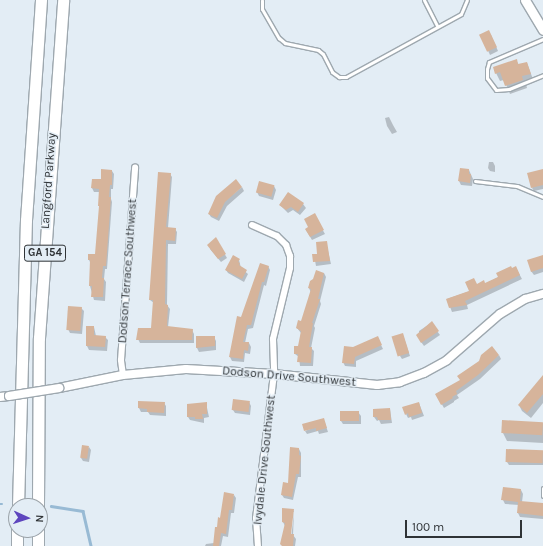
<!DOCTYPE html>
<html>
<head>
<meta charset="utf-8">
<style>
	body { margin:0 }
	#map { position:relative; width:543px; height:546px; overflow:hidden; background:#e3edf5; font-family:Karla,sans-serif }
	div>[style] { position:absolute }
	.shadow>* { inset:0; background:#0003 }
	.stream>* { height:2.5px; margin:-1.25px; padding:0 1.25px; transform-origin:1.25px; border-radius:1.25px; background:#98bad4 }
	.building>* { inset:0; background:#d6b49b; transform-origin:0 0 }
	.roads { filter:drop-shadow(1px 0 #9ea8af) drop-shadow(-1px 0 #9ea8af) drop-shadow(0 1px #9ea8af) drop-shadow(0 -1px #9ea8af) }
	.service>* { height:3px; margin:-1.5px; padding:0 1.5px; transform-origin:1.5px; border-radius:1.5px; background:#fff }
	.minor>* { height:6px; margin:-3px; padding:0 3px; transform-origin:3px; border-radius:3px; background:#fff }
	.tertiary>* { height:8px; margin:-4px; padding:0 4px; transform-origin:4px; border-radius:4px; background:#fff }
	.secondary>* { height:9px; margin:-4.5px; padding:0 4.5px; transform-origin:4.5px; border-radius:4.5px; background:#fff }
	.motorway>* { height:11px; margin:-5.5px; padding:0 5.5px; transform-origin:5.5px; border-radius:5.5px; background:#fff }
	.bridges { filter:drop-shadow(1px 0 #9ea8af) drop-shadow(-1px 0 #9ea8af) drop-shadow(0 1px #9ea8af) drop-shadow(0 -1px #9ea8af) }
	.tertiary-bridge>* { height:8px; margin:-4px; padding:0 4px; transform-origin:4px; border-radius:4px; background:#fff }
	span { translate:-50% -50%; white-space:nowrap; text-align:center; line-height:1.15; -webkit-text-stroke:3px #e3edf5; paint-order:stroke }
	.shield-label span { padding:1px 3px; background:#e3edf5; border:1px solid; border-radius:3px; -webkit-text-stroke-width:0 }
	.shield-label { font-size:11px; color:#2f3336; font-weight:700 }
	.street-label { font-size:12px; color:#2f3336 }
	.north { position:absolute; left:8px; top:498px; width:40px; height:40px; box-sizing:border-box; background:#e3edf5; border:1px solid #9ba3a9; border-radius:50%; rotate:93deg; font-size:11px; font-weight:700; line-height:16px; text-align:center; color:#2f3336 }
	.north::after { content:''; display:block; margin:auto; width:14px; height:18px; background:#5e46be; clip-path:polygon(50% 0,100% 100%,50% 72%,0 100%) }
	.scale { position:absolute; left:405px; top:520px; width:117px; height:18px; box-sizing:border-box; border:2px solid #2f3336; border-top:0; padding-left:5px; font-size:12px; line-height:14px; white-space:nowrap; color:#2f3336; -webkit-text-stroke:3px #e3edf5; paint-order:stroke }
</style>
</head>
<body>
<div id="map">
	<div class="shadow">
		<i style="clip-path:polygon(481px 35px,491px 35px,498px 51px,490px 55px)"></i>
		<i style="clip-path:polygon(516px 60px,519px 65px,527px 63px,534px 82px,526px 84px,527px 88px,510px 94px,504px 80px,500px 81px,496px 73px)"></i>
		<i style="clip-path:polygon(389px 117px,393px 125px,397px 132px,392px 134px,387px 126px,385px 118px)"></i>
		<i style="clip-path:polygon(489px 162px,493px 162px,495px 166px,495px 172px,490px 171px,488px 168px)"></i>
		<i style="clip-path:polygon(461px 169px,469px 170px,473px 179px,472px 186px,461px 185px,459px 181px)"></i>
		<i style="clip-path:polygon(543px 170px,543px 189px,534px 191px,532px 188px)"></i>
		<i style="clip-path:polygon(112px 171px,114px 174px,113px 189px,111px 189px,111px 199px,112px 202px,107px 269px,105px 269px,104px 279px,106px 282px,105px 301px,94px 300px,90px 286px,91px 264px,89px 260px,96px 255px,100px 208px,99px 192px,94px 192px,92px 188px)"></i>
		<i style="clip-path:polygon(170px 174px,172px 177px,168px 228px,175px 229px,177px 232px,176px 244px,168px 244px,167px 305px,170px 309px,168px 327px,192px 330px,194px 334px,194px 343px,140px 343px,138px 339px,152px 329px,154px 303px,150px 300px)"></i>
		<i style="clip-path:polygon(274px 186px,276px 190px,273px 200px,259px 196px,257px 192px)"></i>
		<i style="clip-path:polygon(242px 187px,244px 191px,227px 206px,219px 221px,211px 217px,209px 214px)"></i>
		<i style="clip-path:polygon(288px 194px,303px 204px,306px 208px,300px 215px,293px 210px,288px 213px,280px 205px)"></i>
		<i style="clip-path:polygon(314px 215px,325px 234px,312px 240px,306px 230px,310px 228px)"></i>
		<i style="clip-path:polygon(216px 239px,227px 258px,221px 262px,210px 249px)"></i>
		<i style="clip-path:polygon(326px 242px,331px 264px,316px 266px,314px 255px,318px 255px)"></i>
		<i style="clip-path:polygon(543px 256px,543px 272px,534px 275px,531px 271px)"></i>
		<i style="clip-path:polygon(239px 260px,241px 268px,248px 274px,244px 282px,228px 273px,226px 270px)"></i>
		<i style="clip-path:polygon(268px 266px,270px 270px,266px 286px,264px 285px,253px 328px,248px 329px,245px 343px,249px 343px,251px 347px,250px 354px,245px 353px,244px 362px,232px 361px,230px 357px,242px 318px)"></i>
		<i style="clip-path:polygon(516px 268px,522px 279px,467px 305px,468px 309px,452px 312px,447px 299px,470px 291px,477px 285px,485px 284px)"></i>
		<i style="clip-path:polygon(324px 273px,326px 277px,320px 301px,321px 304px,314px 326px,315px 328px,311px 348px,314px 351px,313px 366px,300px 366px,299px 357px,295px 354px,299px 347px,301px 333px,297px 328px,302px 322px,311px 293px,309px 288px,311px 281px)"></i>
		<i style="clip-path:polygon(81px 308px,84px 311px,82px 334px,70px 333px,68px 329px)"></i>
		<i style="clip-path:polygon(431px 323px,440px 335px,424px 346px,419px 339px,419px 331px)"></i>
		<i style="clip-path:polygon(87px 327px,94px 327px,96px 336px,105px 337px,108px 340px,107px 351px,89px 350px,87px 346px)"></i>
		<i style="clip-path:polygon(197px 337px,214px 337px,216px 341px,216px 350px,199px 352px,197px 348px)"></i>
		<i style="clip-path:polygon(404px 338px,410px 356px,402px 359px,400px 356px)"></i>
		<i style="clip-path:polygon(379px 341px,383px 349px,356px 361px,356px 367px,345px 366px,343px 362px,353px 348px)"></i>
		<i style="clip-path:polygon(499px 355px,501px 359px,480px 379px,457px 395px,459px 398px,454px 401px,454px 402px,444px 408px,436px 394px,461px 381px)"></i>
		<i style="clip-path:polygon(543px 376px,543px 403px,531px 418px,522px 411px,519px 405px)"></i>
		<i style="clip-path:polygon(139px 402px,164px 403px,166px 406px,166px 416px,150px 415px,148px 412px,141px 412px,139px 408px)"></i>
		<i style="clip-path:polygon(249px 402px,251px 406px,250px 415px,235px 413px,233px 410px)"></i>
		<i style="clip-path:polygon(206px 403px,209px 417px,204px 418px,204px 423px,190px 420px,188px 417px)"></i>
		<i style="clip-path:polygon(419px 403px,424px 416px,412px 420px,411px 417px,408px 418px,406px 414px)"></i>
		<i style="clip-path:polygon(390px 409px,392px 423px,381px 424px,379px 420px,377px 421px,374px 417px)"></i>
		<i style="clip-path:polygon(358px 412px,361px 416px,361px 424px,343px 424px,341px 421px)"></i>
		<i style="clip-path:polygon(325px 423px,328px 432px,319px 434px,318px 431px,307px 434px,305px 431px)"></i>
		<i style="clip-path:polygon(543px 423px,543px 443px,507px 441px,503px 433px)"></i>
		<i style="clip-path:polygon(89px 447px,91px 450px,89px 462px,83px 461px,81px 458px)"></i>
		<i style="clip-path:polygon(299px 449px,301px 453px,301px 477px,298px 477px,293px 500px,284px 498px,282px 495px,289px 484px)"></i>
		<i style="clip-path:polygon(543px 451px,543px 465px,509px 465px,507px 462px)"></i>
		<i style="clip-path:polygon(521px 490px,523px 494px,522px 502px,543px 504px,543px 519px,520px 517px,518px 513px,519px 505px,505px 504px,503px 500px)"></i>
		<i style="clip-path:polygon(234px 495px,236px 498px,234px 513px,231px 513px,228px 537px,223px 536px,221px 546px,205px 546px,206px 544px,214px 543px,221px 519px)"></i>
		<i style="clip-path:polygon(293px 510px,294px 512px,292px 512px,289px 539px,291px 539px,294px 512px,293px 535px,296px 539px,295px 546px,283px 546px,285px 526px,283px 522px)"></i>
	</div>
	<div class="stream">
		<i style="left:0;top:504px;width:2px"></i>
		<i style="left:51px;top:506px;width:32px;rotate:9deg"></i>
		<i style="left:83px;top:511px;width:36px;rotate:77deg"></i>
	</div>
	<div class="building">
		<i style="left:489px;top:30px;width:19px;height:11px;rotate:65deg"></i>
		<i style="clip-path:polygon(517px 59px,518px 64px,527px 62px,531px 74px,522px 76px,523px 80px,505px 86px,500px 72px,495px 74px,493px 67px)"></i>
		<i style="clip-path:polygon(460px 168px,469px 169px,469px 174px,471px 174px,470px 183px,458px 181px)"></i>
		<i style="clip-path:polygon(101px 169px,112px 170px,112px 185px,110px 185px,109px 197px,111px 197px,106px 266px,103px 266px,102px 278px,104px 278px,103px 297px,91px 297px,92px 286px,89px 286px,90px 260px,88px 260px,88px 254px,95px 254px,99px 206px,98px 206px,99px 189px,91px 188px,92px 179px,101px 179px)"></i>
		<i style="clip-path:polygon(543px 169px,543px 185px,531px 188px,527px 173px)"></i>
		<i style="clip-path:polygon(158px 172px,171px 173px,166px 227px,176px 228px,175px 241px,166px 240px,165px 304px,168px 305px,167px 326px,193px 329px,192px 340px,136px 340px,138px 328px,151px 328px,153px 300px,149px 300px)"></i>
		<i style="clip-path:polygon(236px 179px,242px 187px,225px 202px,217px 218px,208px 214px,216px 196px)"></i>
		<i style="left:259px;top:181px;width:16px;height:12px;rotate:15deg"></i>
		<i style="clip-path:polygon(288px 192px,304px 203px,298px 212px,291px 207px,286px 210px,279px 205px)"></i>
		<i style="clip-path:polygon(315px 213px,324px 230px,310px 237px,305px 229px,308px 227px,304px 219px)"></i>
		<i style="clip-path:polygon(216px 237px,226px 254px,218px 259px,207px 245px)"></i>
		<i style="clip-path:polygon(327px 241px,330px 261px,313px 262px,312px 254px,317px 254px,316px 242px)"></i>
		<i style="clip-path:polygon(233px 255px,240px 259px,238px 262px,240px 263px,239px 265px,247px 270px,242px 279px,225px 270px)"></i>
		<i style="clip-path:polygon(543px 255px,543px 268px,531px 272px,527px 260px)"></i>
		<i style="clip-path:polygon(260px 263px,269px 266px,264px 282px,262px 282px,251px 325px,247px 325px,243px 342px,249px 342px,248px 351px,244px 350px,243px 359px,229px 357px,237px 316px,241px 317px)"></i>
		<i style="clip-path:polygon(511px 266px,512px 268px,516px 266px,520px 275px,465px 301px,467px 305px,449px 308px,446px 299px,469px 291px,465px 282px,474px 278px,477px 284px,484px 280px,485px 283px,498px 277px,496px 273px)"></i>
		<i style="clip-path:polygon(316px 270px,324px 273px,318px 299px,320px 299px,312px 323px,313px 323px,309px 347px,312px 347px,311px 363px,297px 362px,298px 354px,294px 354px,294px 346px,298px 346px,301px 331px,296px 328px,298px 320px,301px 321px,311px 289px,308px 288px,310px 281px,313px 279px)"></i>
		<i style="left:68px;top:306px;width:14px;height:24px;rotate:4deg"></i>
		<i style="clip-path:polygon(432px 321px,439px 331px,421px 343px,416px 335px)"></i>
		<i style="clip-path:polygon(86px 326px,94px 326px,94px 335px,106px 336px,105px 347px,86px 346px)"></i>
		<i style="left:403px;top:333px;width:21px;height:12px;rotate:73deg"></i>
		<i style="clip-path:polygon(196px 336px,215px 336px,215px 346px,196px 348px)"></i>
		<i style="clip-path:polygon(378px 336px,382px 345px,355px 357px,354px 364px,342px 363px,344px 346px,353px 347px)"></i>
		<i style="clip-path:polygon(492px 346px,499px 355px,478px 375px,456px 391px,457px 394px,452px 397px,453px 398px,441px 405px,435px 394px,460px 380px,457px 376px,479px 361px,481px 355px)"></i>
		<i style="clip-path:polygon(543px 375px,543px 394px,527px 413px,518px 405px)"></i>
		<i style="left:233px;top:399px;width:17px;height:11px;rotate:7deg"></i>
		<i style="clip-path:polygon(138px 401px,165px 402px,164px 413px,147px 412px,147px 409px,138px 408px)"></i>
		<i style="clip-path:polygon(207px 402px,207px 414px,202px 414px,203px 419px,195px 419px,195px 417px,187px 417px,187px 404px)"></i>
		<i style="clip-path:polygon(419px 402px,422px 413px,409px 417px,408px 413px,405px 415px,402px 407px)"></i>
		<i style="clip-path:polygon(390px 408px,391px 420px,378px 420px,377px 417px,373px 417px,373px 409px)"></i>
		<i style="left:340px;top:411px;width:19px;height:10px"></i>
		<i style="clip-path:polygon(324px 418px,327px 428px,316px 431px,316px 428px,304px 431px,302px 424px)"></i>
		<i style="left:502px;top:420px;width:41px;height:13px;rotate:3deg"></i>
		<i style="left:82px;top:445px;width:7px;height:13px;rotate:8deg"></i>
		<i style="clip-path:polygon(290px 447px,299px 448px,299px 455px,301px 456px,299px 474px,296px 474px,292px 497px,281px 495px,283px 482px,288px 483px)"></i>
		<i style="left:506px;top:449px;width:37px;height:13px;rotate:2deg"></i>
		<i style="clip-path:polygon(503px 487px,521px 489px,520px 501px,543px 503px,543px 516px,517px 513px,518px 502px,501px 500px)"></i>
		<i style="clip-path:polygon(224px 492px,234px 494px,232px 510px,229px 510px,226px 534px,221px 533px,219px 546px,213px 546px,215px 527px,217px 527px,218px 517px,220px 518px)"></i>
		<i style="clip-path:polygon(282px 508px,294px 509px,291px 534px,294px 534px,293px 546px,282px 546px,280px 544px,285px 523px,282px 522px)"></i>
	</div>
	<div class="roads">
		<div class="service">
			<i style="left:262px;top:0;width:9px;rotate:90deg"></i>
			<i style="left:262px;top:9px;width:34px;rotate:60deg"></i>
			<i style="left:279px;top:38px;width:8px;rotate:40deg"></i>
			<i style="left:285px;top:43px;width:34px;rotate:12deg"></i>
			<i style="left:318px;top:50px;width:6px;rotate:39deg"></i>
			<i style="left:323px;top:54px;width:20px;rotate:63deg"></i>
			<i style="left:332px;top:72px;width:9px;rotate:36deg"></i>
			<i style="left:339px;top:77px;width:7px"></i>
			<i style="left:346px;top:77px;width:131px;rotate:-28.7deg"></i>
			<i style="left:461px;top:14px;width:15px;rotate:-67deg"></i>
			<i style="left:424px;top:0;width:29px;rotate:63deg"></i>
			<i style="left:543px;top:39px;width:59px;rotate:156.9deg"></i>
			<i style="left:489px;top:62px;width:7px;rotate:106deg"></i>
			<i style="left:487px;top:69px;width:9px;rotate:90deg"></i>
			<i style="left:487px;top:78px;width:15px;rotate:53deg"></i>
			<i style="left:496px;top:90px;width:13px;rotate:-4deg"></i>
			<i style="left:509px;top:89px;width:37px;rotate:-22deg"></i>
			<i style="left:475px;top:181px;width:42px;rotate:6.8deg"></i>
			<i style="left:517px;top:186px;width:28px;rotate:23deg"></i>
			<i style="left:543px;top:496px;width:8px;rotate:-90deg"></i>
		</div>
		<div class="minor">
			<i style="left:252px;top:225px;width:27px;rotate:24deg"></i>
			<i style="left:277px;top:236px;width:13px;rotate:45deg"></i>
			<i style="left:286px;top:245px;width:12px;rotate:70deg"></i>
			<i style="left:290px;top:256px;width:12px;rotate:90deg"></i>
			<i style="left:290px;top:268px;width:73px;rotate:103.5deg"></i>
			<i style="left:273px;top:339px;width:35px;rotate:88deg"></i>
			<i style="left:274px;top:374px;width:145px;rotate:97.1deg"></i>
			<i style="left:256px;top:518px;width:28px;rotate:86deg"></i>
			<i style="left:123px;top:375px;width:15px;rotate:-98deg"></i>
			<i style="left:121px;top:360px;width:193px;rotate:-85.8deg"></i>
		</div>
		<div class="tertiary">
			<i style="left:59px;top:388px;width:65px;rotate:-11.5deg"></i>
			<i style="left:123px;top:375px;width:63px;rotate:-5.4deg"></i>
			<i style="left:186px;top:369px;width:88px;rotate:3.3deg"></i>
			<i style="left:274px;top:374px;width:104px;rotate:6.1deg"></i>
			<i style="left:377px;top:385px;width:23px;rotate:-7deg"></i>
			<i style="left:400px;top:382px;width:26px;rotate:-21deg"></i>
			<i style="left:424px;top:373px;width:26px;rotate:-29deg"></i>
			<i style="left:447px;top:360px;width:70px;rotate:-41deg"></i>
			<i style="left:500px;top:314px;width:29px;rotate:-31deg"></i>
			<i style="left:525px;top:299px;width:19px;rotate:-16deg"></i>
			<i style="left:0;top:397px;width:9px;rotate:-6deg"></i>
		</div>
		<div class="secondary">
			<i style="left:525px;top:0;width:35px;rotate:59deg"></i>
		</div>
		<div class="motorway">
			<i style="left:18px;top:506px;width:286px;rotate:-88.4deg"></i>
			<i style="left:26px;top:220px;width:221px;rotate:-86.1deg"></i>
			<i style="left:38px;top:506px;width:168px;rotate:-89.7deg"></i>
			<i style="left:39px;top:338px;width:339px;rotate:-85.9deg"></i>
			<i style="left:38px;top:530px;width:16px;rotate:90deg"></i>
			<i style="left:17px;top:546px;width:16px;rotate:-90deg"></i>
		</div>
	</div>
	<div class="bridges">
		<div class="tertiary-bridge">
			<i style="left:9px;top:396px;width:51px;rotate:-9.1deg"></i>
		</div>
	</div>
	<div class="shield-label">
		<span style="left:45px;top:253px">GA 154</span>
	</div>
	<div class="street-label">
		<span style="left:49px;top:181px;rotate:-86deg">Langford Parkway</span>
		<span style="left:128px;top:271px;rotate:-86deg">Dodson Terrace Southwest</span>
		<span style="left:289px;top:377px;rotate:5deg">Dodson Drive Southwest</span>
		<span style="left:265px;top:460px;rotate:-84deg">Ivydale Drive Southwest</span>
	</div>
	<div class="north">N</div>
	<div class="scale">100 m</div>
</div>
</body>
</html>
